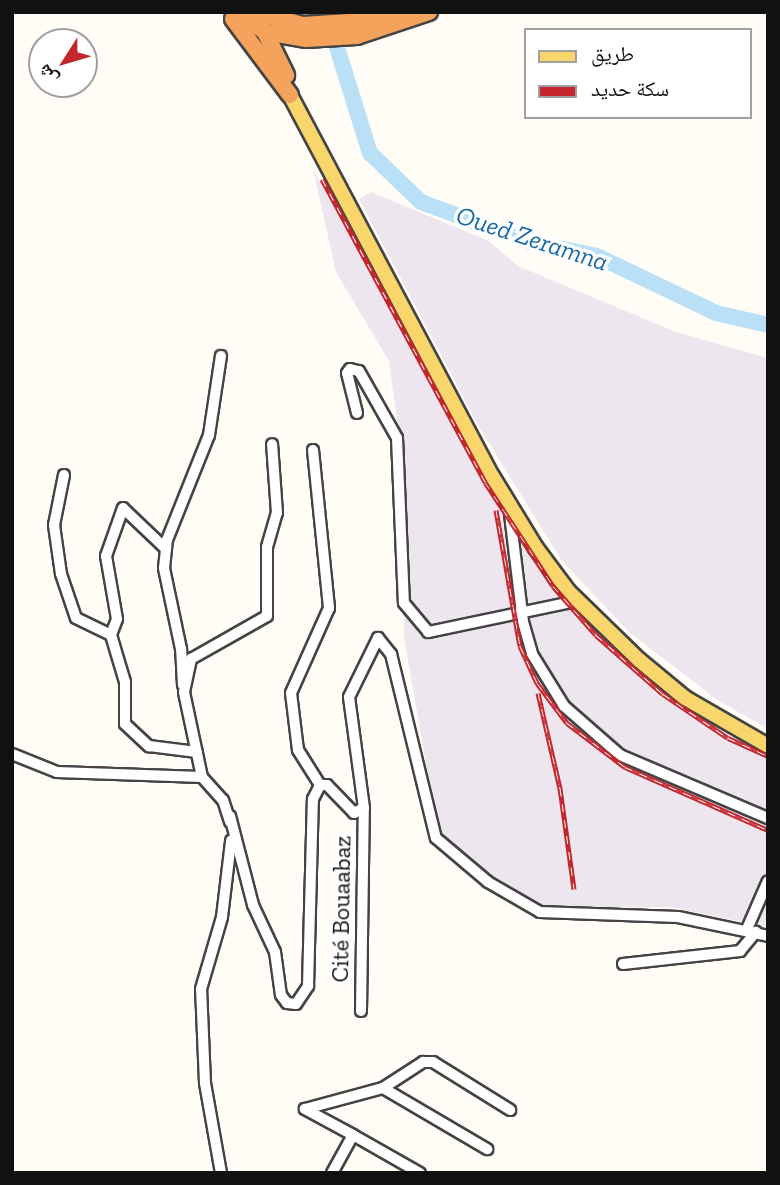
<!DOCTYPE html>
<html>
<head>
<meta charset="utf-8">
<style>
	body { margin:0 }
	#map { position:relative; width:780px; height:1185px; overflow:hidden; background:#fffdf5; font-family:"Zilla Slab","Noto Naskh Arabic",serif }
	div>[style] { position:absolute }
	.industrial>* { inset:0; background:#eee6ef }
	.river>* { height:16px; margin:-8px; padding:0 8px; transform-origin:8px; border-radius:8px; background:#b9e0f7 }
	.roads { filter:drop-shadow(2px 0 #444) drop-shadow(-2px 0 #444) drop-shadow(0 2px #444) drop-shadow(0 -2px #444) }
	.minor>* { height:10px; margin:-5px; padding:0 5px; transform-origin:5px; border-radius:5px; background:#fff }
	.major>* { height:14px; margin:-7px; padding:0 7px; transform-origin:7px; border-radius:7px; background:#f9d66b }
	.highway>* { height:16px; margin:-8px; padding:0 8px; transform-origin:8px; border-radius:8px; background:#f5a25d }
	.rail>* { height:5px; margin-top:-2.5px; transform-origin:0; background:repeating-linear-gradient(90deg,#fff 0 8px,#c4262e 0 16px); box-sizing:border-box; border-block:2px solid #c4262e }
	span { translate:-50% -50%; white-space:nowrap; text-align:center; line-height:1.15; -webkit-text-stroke:7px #fff; paint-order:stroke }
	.street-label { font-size:24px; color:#111 }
	.water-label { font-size:26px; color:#1768a6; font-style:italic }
	.frame { position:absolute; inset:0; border:14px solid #111; pointer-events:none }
	.legend { position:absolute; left:524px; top:28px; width:228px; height:91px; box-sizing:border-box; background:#fff; border:2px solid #a0a0a0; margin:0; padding:9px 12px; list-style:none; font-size:21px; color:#111 }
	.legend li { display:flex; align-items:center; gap:14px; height:35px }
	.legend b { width:35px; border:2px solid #a0a0a0 }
	.north { position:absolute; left:28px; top:28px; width:70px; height:70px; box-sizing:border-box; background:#fff; border:2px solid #a0a0a0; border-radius:50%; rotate:233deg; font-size:19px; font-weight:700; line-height:28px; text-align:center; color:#111 }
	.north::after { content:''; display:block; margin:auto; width:24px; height:32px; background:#c4262e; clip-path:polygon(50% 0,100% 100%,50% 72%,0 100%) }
</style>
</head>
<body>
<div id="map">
	<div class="industrial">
		<i style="clip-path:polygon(313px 169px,485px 485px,557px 595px,648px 685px,683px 711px,768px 756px,768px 927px,669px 907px,541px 908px,508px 891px,439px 838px,404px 637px,403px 465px,389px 361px,336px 272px)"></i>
		<i style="clip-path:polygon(371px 192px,489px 241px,518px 266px,676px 332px,768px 358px,768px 729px,716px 699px,629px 632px,562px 561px,479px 427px,359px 199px)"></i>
	</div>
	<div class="river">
		<i style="left:326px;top:12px;width:148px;rotate:72.7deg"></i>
		<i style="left:370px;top:153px;width:71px;rotate:43.9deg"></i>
		<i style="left:421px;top:202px;width:115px;rotate:20.3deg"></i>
		<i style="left:529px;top:242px;width:69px;rotate:11.6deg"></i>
		<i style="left:597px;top:256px;width:132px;rotate:25.6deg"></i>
		<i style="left:716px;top:313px;width:53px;rotate:13deg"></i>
	</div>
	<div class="roads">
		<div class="minor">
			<i style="left:357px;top:413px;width:41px;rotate:-104deg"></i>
			<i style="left:347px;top:373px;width:5px;rotate:-53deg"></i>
			<i style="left:350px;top:369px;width:9px;rotate:13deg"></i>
			<i style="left:359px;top:371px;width:77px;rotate:60.4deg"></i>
			<i style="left:397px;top:438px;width:165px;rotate:87.6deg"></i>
			<i style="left:404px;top:603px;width:38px;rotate:50deg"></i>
			<i style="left:428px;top:632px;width:152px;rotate:-11.8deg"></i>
			<i style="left:313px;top:450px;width:159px;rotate:84.2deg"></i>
			<i style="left:329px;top:608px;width:93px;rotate:114.1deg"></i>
			<i style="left:291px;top:693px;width:57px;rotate:83deg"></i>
			<i style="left:298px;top:750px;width:41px;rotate:57.8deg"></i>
			<i style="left:64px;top:475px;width:51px;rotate:101.3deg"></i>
			<i style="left:54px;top:525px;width:49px;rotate:81.9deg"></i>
			<i style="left:61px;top:574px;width:46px;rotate:71.2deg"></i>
			<i style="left:76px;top:618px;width:39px;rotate:26deg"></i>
			<i style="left:509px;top:506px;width:117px;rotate:83.1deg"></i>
			<i style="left:523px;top:622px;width:33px;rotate:74deg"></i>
			<i style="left:532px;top:654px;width:61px;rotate:58.4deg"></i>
			<i style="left:564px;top:706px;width:74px;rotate:41.2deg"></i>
			<i style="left:620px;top:755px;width:161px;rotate:23.1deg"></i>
			<i style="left:166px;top:549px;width:59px;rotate:-136.4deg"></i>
			<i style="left:123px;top:508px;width:51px;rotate:109.5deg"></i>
			<i style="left:106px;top:556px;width:64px;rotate:80.1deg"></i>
			<i style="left:117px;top:619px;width:17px;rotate:111deg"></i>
			<i style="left:111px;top:635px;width:49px;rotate:73.4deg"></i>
			<i style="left:125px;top:682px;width:42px;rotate:90deg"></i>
			<i style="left:125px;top:724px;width:33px;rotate:43deg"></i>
			<i style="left:149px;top:746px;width:48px;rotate:7.1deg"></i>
			<i style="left:183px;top:685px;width:36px;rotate:-93deg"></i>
			<i style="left:181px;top:649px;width:83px;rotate:-101.9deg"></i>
			<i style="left:164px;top:568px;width:28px;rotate:-84deg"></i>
			<i style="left:167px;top:540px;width:113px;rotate:-68.2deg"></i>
			<i style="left:209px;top:435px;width:80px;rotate:-81.4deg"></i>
			<i style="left:12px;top:754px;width:48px;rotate:21.8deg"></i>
			<i style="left:57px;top:772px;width:145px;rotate:2deg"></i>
			<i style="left:202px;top:777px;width:31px;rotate:48deg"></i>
			<i style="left:223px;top:800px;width:23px;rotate:72deg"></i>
			<i style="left:202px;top:777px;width:87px;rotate:-102deg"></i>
			<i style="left:184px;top:692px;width:34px;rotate:-78deg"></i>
			<i style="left:191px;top:659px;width:87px;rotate:-29.5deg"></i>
			<i style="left:267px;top:616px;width:69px;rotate:-90deg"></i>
			<i style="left:267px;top:547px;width:35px;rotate:-74deg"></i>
			<i style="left:277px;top:513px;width:69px;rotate:-94.1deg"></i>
			<i style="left:230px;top:816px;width:92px;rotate:75.5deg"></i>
			<i style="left:253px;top:905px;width:52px;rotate:64.9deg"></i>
			<i style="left:275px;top:952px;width:43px;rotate:82.1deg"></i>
			<i style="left:281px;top:995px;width:10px;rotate:53deg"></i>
			<i style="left:287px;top:1003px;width:9px;rotate:6deg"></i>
			<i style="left:296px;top:1004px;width:22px;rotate:-56deg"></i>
			<i style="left:308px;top:986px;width:187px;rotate:-88.5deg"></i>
			<i style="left:313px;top:799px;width:16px;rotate:-63deg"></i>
			<i style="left:320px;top:785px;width:7px"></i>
			<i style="left:327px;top:785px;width:39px;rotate:46deg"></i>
			<i style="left:354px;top:813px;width:11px;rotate:-27deg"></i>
			<i style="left:364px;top:808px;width:112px;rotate:-97.7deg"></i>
			<i style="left:349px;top:697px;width:66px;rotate:-63.8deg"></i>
			<i style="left:378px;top:638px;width:21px;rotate:51deg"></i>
			<i style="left:391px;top:654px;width:189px;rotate:76.3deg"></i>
			<i style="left:436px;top:838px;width:68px;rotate:40.2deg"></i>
			<i style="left:488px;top:882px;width:60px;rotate:30deg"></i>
			<i style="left:540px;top:912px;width:138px;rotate:2.1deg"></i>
			<i style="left:678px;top:917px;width:92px;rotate:11.9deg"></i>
			<i style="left:747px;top:929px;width:52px;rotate:-66.4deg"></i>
			<i style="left:623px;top:964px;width:118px;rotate:-6.3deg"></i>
			<i style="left:740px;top:951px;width:25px;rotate:-50deg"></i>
			<i style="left:361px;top:1011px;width:203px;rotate:-89.2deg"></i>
			<i style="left:383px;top:1088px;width:48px;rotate:-33deg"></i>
			<i style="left:423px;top:1062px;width:10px"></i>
			<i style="left:433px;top:1062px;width:91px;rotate:31.9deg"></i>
			<i style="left:353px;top:1135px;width:77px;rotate:29.6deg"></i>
			<i style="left:221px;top:1173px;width:91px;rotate:-100.1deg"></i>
			<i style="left:205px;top:1083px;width:94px;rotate:-92.4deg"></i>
			<i style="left:201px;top:989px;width:75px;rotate:-73.7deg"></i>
			<i style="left:222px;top:917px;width:77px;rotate:-83.2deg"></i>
			<i style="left:332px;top:1173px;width:43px;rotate:-61.1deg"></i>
			<i style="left:353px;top:1135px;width:55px;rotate:-151.6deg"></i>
			<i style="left:305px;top:1109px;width:81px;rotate:-15.1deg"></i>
			<i style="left:383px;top:1088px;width:121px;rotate:30.4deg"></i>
		</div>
		<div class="major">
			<i style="left:290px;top:95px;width:431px;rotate:62.1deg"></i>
			<i style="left:492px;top:476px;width:84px;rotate:58.6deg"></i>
			<i style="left:536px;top:548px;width:54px;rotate:53.3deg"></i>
			<i style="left:568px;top:591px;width:99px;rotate:44.2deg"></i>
			<i style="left:639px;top:660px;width:60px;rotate:39.6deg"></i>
			<i style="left:685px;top:698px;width:96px;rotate:30deg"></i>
		</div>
		<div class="highway">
			<i style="left:234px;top:12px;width:38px;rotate:32deg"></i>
			<i style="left:266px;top:32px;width:41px;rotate:9.9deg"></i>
			<i style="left:306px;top:39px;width:51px;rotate:-3.4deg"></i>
			<i style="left:357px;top:36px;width:76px;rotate:-18.4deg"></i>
			<i style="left:255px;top:12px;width:50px;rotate:15.2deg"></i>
			<i style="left:303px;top:25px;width:61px;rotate:-3.8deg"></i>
			<i style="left:364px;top:21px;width:31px;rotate:-17deg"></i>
			<i style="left:233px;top:19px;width:95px;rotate:53.1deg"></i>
			<i style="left:262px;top:26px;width:55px;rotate:63.9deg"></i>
		</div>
	</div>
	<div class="rail">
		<i style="left:322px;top:179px;width:344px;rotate:61.7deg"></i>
		<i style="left:485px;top:482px;width:124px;rotate:56.8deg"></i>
		<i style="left:553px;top:586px;width:65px;rotate:48.7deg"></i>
		<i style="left:596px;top:635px;width:89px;rotate:41.4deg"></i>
		<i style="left:663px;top:694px;width:78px;rotate:34.1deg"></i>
		<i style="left:728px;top:738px;width:44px;rotate:24.2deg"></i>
		<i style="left:496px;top:510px;width:138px;rotate:80deg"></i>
		<i style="left:520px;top:646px;width:41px;rotate:65.3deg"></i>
		<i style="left:537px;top:683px;width:50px;rotate:53.1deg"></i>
		<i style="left:567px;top:723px;width:73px;rotate:37.2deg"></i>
		<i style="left:625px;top:767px;width:156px;rotate:23.8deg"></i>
		<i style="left:538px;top:693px;width:98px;rotate:77deg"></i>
		<i style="left:560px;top:788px;width:102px;rotate:82.1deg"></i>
	</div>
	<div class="street-label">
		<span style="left:341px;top:909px;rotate:-89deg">Cité Bouaabaz</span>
	</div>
	<div class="water-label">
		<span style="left:532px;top:239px;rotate:18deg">Oued Zeramna</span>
	</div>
	<div class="frame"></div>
	<ul class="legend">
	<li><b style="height:9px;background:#f9d66b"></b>طريق</li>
	<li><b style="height:9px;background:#c4262e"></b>سكة حديد</li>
	</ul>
	<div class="north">ش</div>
</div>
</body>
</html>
